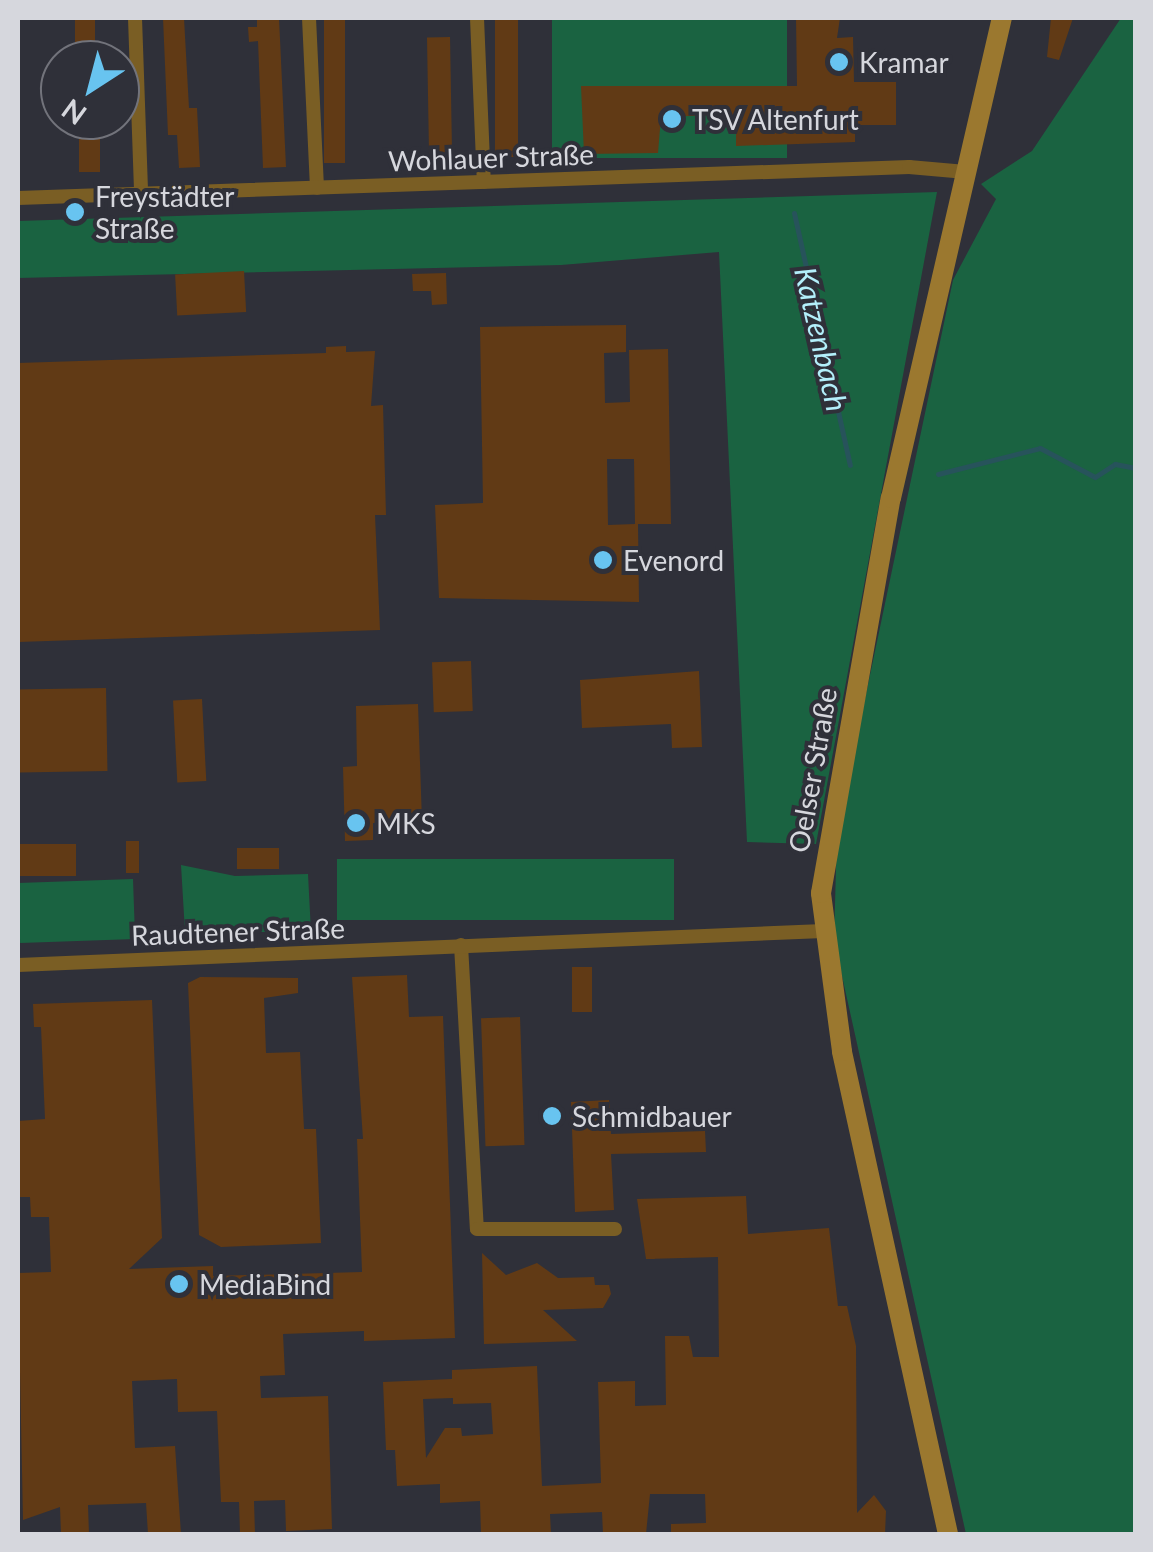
<!DOCTYPE html>
<html>
<head>
<meta charset="utf-8">
<style>
	body { margin:0 }
	#map { position:relative; width:1153px; height:1552px; overflow:hidden; background:#2f3039; font-family:Lato,sans-serif }
	div>[style] { position:absolute }
	.green>* { inset:0; background:#1a6341; transform-origin:0 0 }
	.stream>* { height:5px; margin:-2.5px; padding:0 2.5px; transform-origin:2.5px; border-radius:2.5px; background:#27535b }
	.building>* { inset:0; background:#613a15; transform-origin:0 0 }
	.street>* { height:14px; margin:-7px; padding:0 7px; transform-origin:7px; border-radius:7px; background:#7a5e24 }
	.secondary>* { height:20px; margin:-10px; padding:0 10px; transform-origin:10px; border-radius:10px; background:#9b782f }
	.dots>* { width:28px; height:28px; translate:-50% -50%; box-sizing:border-box; border:5px solid #2f3039; border-radius:50% }
	span { translate:-50% -50%; white-space:nowrap; text-align:center; line-height:1.15; -webkit-text-stroke:8px #2f3039; paint-order:stroke }
	.poi-label { font-size:28px; color:#d6d7dd }
	.left { translate:0 -50%; text-align:left }
	.street-label { font-size:28px; color:#d6d7dd }
	.water-label { font-size:30px; color:#b3effa; font-style:italic }
	.frame { position:absolute; inset:0; border:20px solid #d6d7dd; pointer-events:none }
	.north { position:absolute; left:40px; top:40px; width:100px; height:100px; box-sizing:border-box; background:#2f3039; border:2px solid #72737b; border-radius:50%; rotate:216deg; font-size:28px; font-weight:700; line-height:40px; text-align:center; color:#d6d7dd }
	.north::after { content:''; display:block; margin:auto; width:35px; height:45px; background:#68c4f0; clip-path:polygon(50% 0,100% 100%,50% 72%,0 100%) }
</style>
</head>
<body>
<div id="map">
	<div class="green">
		<i style="left:552px;top:18px;width:235px;height:140px"></i>
		<i style="clip-path:polygon(1121px 18px,1135px 18px,1135px 1534px,966px 1534px,834px 940px,837px 832px,953px 280px,996px 199px,981px 184px,1032px 151px)"></i>
		<i style="clip-path:polygon(937px 192px,816px 844px,747px 842px,719px 252px,561px 265px,18px 278px,18px 221px)"></i>
		<i style="left:674px;top:859px;width:61px;height:337px;rotate:90deg"></i>
		<i style="clip-path:polygon(181px 865px,235px 876px,308px 874px,311px 932px,185px 932px)"></i>
		<i style="left:133px;top:879px;width:60px;height:115px;rotate:88deg"></i>
	</div>
	<div class="stream">
		<i style="left:794px;top:213px;width:258px;rotate:77.5deg"></i>
		<i style="left:938px;top:474px;width:105px;rotate:-14.3deg"></i>
		<i style="left:1040px;top:448px;width:62px;rotate:27.8deg"></i>
		<i style="left:1095px;top:477px;width:24px;rotate:-33deg"></i>
		<i style="left:1115px;top:464px;width:21px;rotate:11deg"></i>
	</div>
	<div class="building">
		<i style="left:75px;top:18px;width:20px;height:42px"></i>
		<i style="clip-path:polygon(163px 18px,184px 18px,189px 108px,197px 108px,200px 167px,179px 168px,177px 135px,168px 135px)"></i>
		<i style="clip-path:polygon(257px 18px,279px 18px,286px 167px,263px 168px,258px 41px,249px 42px,248px 27px,257px 27px)"></i>
		<i style="left:324px;top:18px;width:21px;height:145px"></i>
		<i style="left:495px;top:18px;width:23px;height:139px"></i>
		<i style="clip-path:polygon(796px 18px,840px 18px,837px 38px,853px 37px,854px 82px,896px 82px,896px 125px,855px 125px,855px 142px,736px 146px,736px 126px,719px 122px,718px 115px,661px 117px,658px 153px,584px 154px,581px 86px,797px 86px)"></i>
		<i style="clip-path:polygon(1051px 18px,1073px 18px,1059px 60px,1047px 57px)"></i>
		<i style="left:450px;top:37px;width:122px;height:23px;rotate:89deg"></i>
		<i style="left:79px;top:120px;width:21px;height:52px"></i>
		<i style="left:244px;top:271px;width:41px;height:69px;rotate:87deg"></i>
		<i style="clip-path:polygon(446px 273px,447px 304px,432px 305px,431px 291px,413px 291px,412px 274px)"></i>
		<i style="clip-path:polygon(evenodd,626px 325px,626px 352px,604px 353px,605px 403px,630px 402px,629px 350px,668px 349px,671px 524px,638px 524px,639px 602px,439px 598px,435px 505px,483px 503px,480px 327px,626px 325px,607px 459px,634px 459px,635px 524px,608px 525px,607px 459px)"></i>
		<i style="clip-path:polygon(346px 346px,346px 352px,375px 351px,371px 406px,383px 405px,386px 515px,375px 515px,380px 630px,18px 642px,18px 363px,326px 353px,326px 347px)"></i>
		<i style="left:471px;top:661px;width:50px;height:39px;rotate:88deg"></i>
		<i style="clip-path:polygon(699px 671px,702px 747px,672px 748px,671px 724px,582px 728px,580px 680px)"></i>
		<i style="left:106px;top:688px;width:83px;height:88px;rotate:89deg"></i>
		<i style="left:202px;top:699px;width:82px;height:29px;rotate:87deg"></i>
		<i style="clip-path:polygon(418px 704px,422px 821px,373px 823px,373px 840px,345px 841px,343px 767px,357px 766px,356px 706px)"></i>
		<i style="left:126px;top:841px;width:13px;height:32px"></i>
		<i style="left:76px;top:844px;width:32px;height:58px;rotate:90deg"></i>
		<i style="left:237px;top:848px;width:42px;height:21px"></i>
		<i style="left:572px;top:967px;width:20px;height:45px"></i>
		<i style="clip-path:polygon(407px 975px,409px 1017px,443px 1016px,455px 1338px,364px 1341px,364px 1331px,283px 1334px,285px 1375px,260px 1376px,261px 1398px,328px 1396px,332px 1529px,286px 1531px,285px 1500px,254px 1501px,255px 1534px,240px 1534px,239px 1502px,221px 1502px,217px 1411px,178px 1412px,177px 1379px,132px 1381px,135px 1448px,175px 1446px,181px 1534px,148px 1534px,146px 1503px,88px 1505px,89px 1534px,61px 1534px,60px 1507px,23px 1520px,18px 1273px,51px 1272px,49px 1217px,31px 1217px,30px 1197px,18px 1197px,18px 1121px,45px 1119px,41px 1027px,34px 1027px,33px 1004px,152px 1000px,162px 1238px,129px 1269px,213px 1266px,213px 1276px,362px 1272px,357px 1139px,363px 1139px,352px 977px)"></i>
		<i style="clip-path:polygon(200px 977px,298px 978px,298px 993px,264px 998px,266px 1053px,300px 1052px,304px 1129px,316px 1129px,321px 1243px,221px 1247px,199px 1235px,188px 983px)"></i>
		<i style="left:520px;top:1017px;width:128px;height:39px;rotate:88deg"></i>
		<i style="clip-path:polygon(609px 1100px,611px 1134px,705px 1131px,706px 1152px,611px 1154px,614px 1210px,575px 1212px,571px 1102px)"></i>
		<i style="clip-path:polygon(evenodd,746px 1196px,748px 1234px,829px 1228px,838px 1306px,847px 1306px,856px 1346px,857px 1513px,874px 1495px,886px 1511px,885px 1534px,671px 1534px,671px 1524px,706px 1523px,705px 1494px,650px 1494px,646px 1534px,603px 1534px,602px 1512px,550px 1514px,551px 1534px,481px 1534px,480px 1501px,440px 1503px,440px 1484px,397px 1486px,395px 1450px,386px 1450px,383px 1382px,452px 1379px,452px 1370px,537px 1366px,542px 1486px,601px 1483px,598px 1382px,635px 1381px,635px 1406px,666px 1405px,665px 1336px,689px 1336px,693px 1357px,719px 1357px,718px 1257px,646px 1259px,637px 1199px,746px 1196px,453px 1398px,453px 1404px,491px 1403px,493px 1434px,462px 1436px,461px 1428px,445px 1428px,426px 1458px,423px 1399px,453px 1398px)"></i>
		<i style="clip-path:polygon(482px 1253px,506px 1275px,537px 1263px,558px 1278px,594px 1277px,595px 1285px,609px 1285px,611px 1294px,603px 1308px,543px 1310px,577px 1341px,484px 1344px)"></i>
	</div>
	<div class="street">
		<i style="left:135px;top:18px;width:175px;rotate:88deg"></i>
		<i style="left:309px;top:18px;width:170px;rotate:87.3deg"></i>
		<i style="left:477px;top:18px;width:164px;rotate:87.6deg"></i>
		<i style="left:18px;top:198px;width:892px;rotate:-1.99deg"></i>
		<i style="left:909px;top:167px;width:57px;rotate:5deg"></i>
		<i style="left:461px;top:945px;width:284px;rotate:86.8deg"></i>
		<i style="left:477px;top:1229px;width:138px"></i>
		<i style="left:18px;top:965px;width:806px;rotate:-2.42deg"></i>
	</div>
	<div class="secondary">
		<i style="left:948px;top:1534px;width:494px;rotate:-102.4deg"></i>
		<i style="left:842px;top:1051px;width:159px;rotate:-97.6deg"></i>
		<i style="left:821px;top:893px;width:401px;rotate:-80deg"></i>
		<i style="left:891px;top:498px;width:493px;rotate:-77deg"></i>
	</div>
	<div class="dots">
		<i style="left:839px;top:62px;background:#68c4f0"></i>
		<i style="left:672px;top:119px;background:#68c4f0"></i>
		<i style="left:75px;top:212px;background:#68c4f0"></i>
		<i style="left:603px;top:560px;background:#68c4f0"></i>
		<i style="left:356px;top:823px;background:#68c4f0"></i>
		<i style="left:552px;top:1116px;background:#68c4f0"></i>
		<i style="left:179px;top:1284px;background:#68c4f0"></i>
	</div>
	<div class="poi-label">
		<span class="left" style="left:859px;top:62px">Kramar</span>
		<span class="left" style="left:692px;top:119px">TSV Altenfurt</span>
		<span class="left" style="left:95px;top:212px">Freystädter<br>Straße</span>
		<span class="left" style="left:623px;top:560px">Evenord</span>
		<span class="left" style="left:376px;top:823px">MKS</span>
		<span class="left" style="left:572px;top:1116px">Schmidbauer</span>
		<span class="left" style="left:199px;top:1284px">MediaBind</span>
	</div>
	<div class="street-label">
		<span style="left:491px;top:157px;rotate:-2deg">Wohlauer Straße</span>
		<span style="left:812px;top:770px;rotate:-80deg">Oelser Straße</span>
		<span style="left:238px;top:931px;rotate:-2deg">Raudtener Straße</span>
	</div>
	<div class="water-label">
		<span style="left:822px;top:339px;rotate:77deg">Katzenbach</span>
	</div>
	<div class="frame"></div>
	<div class="north">N</div>
</div>
</body>
</html>
